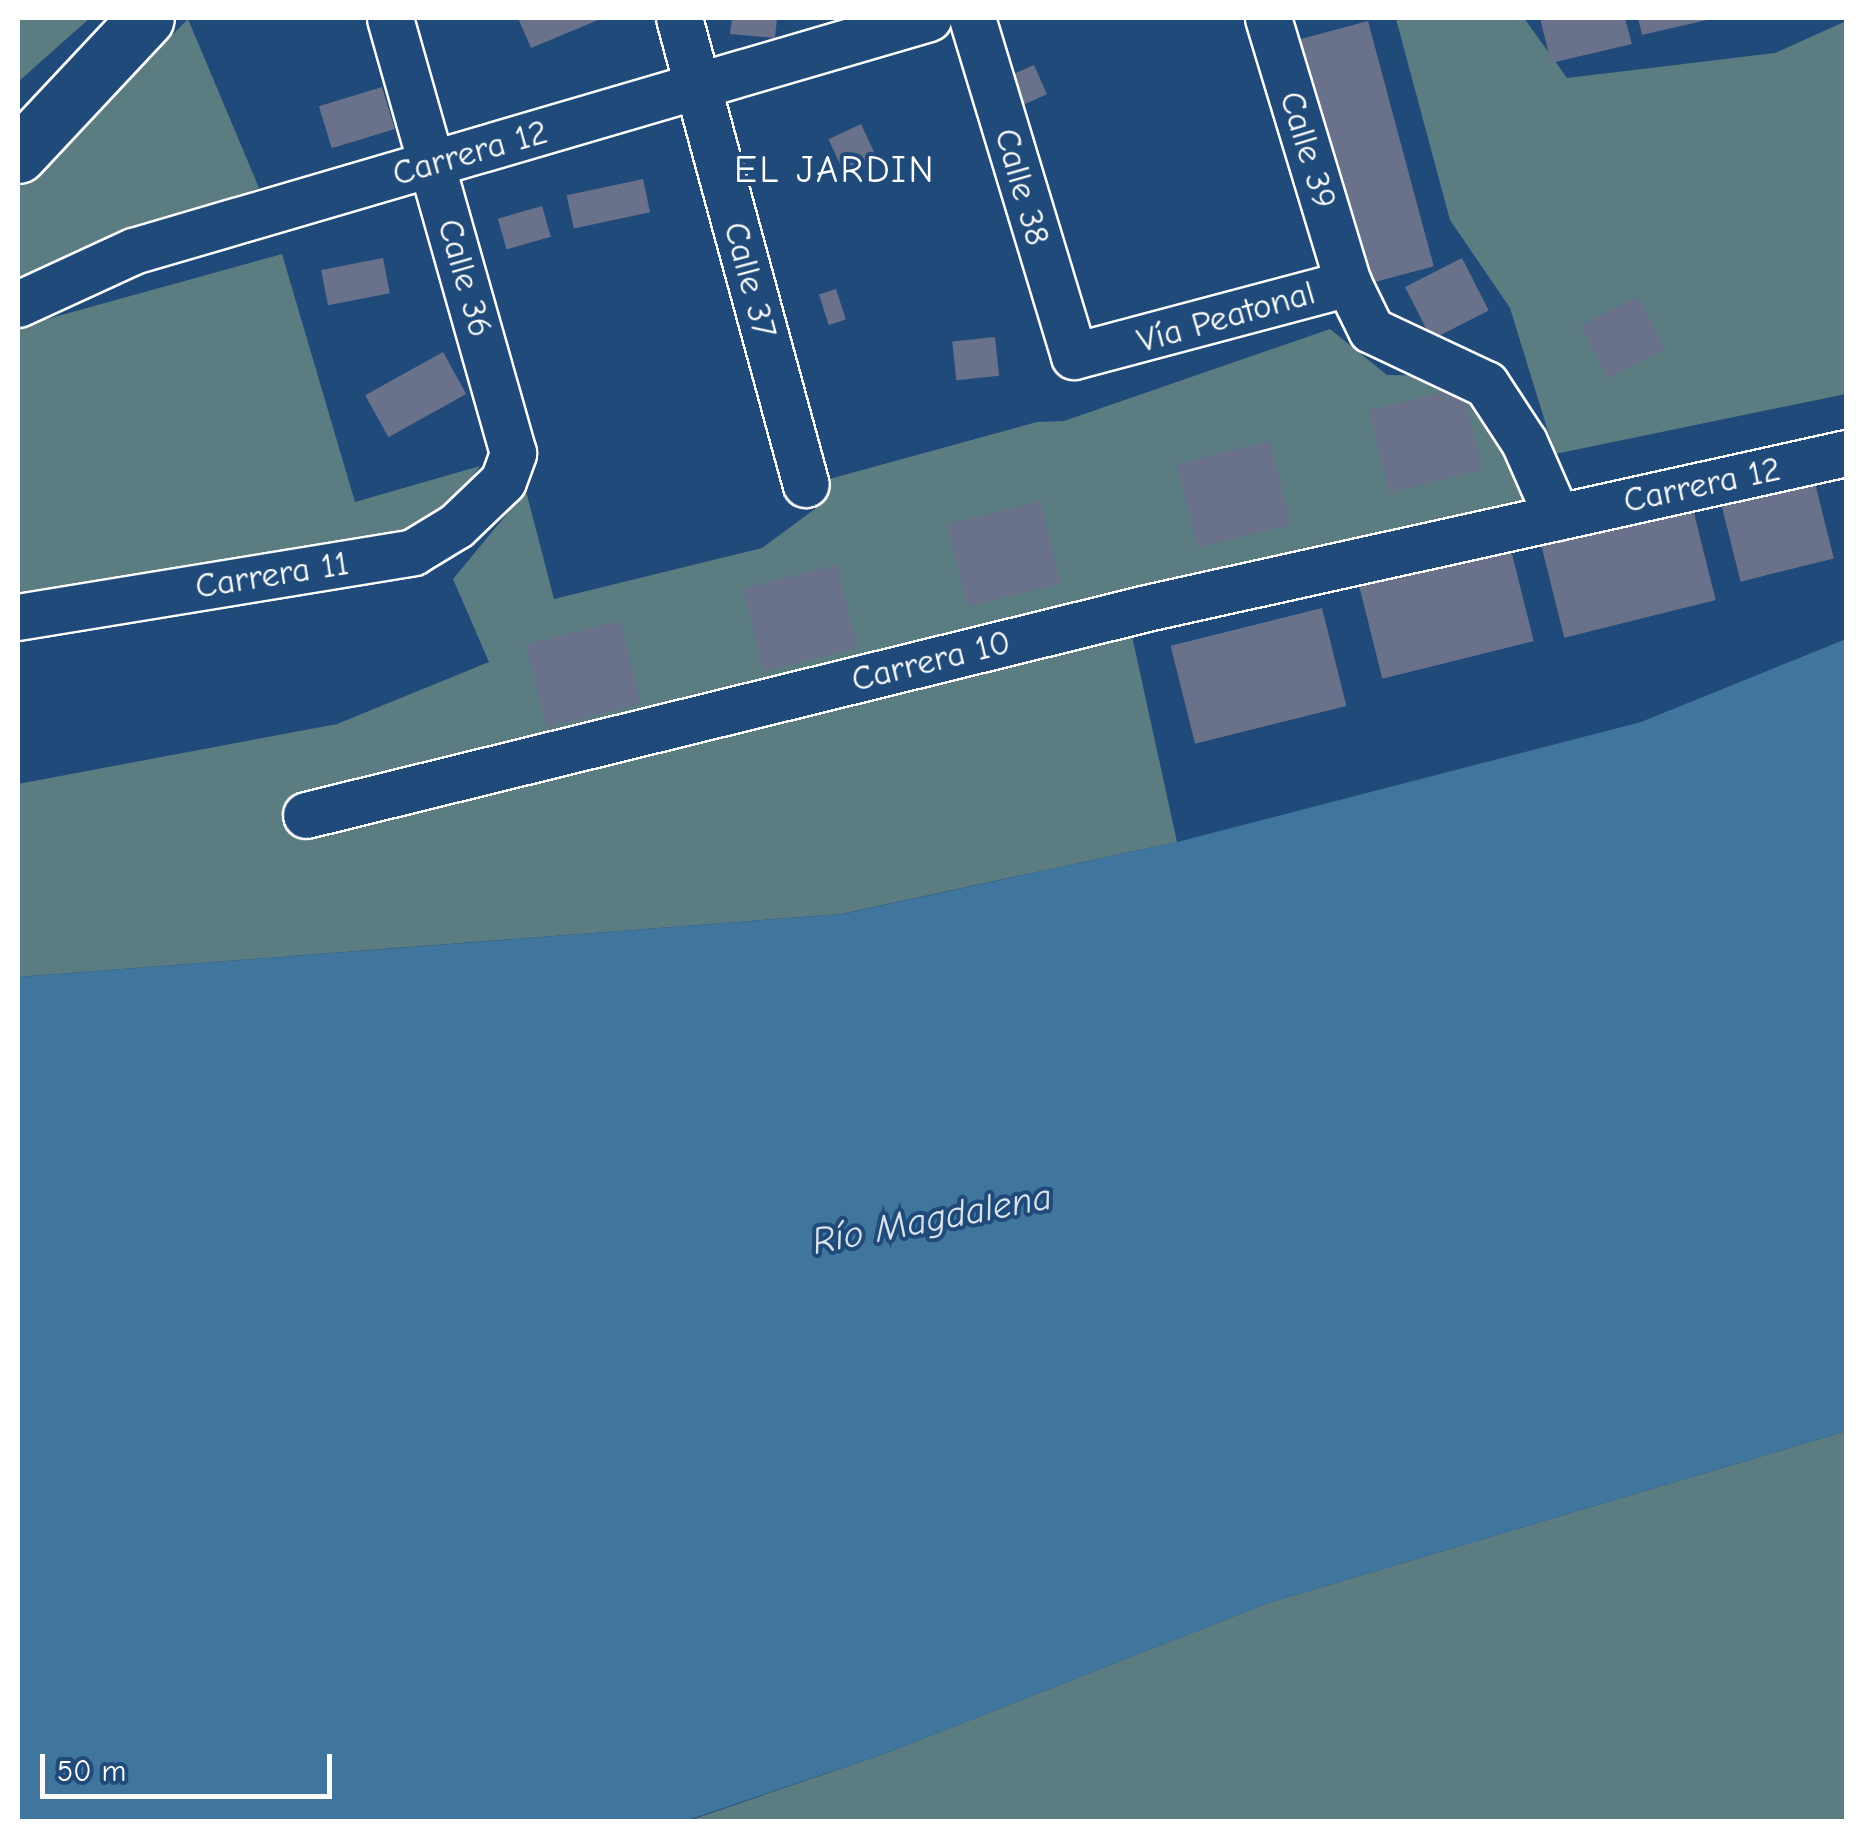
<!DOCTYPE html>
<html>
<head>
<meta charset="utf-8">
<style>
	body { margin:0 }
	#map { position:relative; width:1864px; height:1839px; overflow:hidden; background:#1f4a7a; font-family:"Comic Neue",sans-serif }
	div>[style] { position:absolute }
	.green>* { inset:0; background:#5b7c81 }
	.water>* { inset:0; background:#40759d }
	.building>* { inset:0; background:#69718b; transform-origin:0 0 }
	.roads { filter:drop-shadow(2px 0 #fff) drop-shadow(-2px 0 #fff) drop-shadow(0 2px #fff) drop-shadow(0 -2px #fff) }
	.street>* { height:45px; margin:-22.5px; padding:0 22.5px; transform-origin:22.5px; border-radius:22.5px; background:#1f4a7a }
	.secondary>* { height:55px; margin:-27.5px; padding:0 27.5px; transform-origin:27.5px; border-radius:27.5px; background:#1f4a7a }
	span { translate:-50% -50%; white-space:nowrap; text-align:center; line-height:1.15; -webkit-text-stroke:8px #1f4a7a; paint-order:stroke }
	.street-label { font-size:35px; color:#fff }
	.neighbourhood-label { font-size:38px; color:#fff; letter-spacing:2.5px }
	.water-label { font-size:38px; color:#d9e3eb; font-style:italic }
	.frame { position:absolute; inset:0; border:20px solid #fff; pointer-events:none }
	.scale { position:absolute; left:40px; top:1754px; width:292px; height:45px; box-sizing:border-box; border:5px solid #fff; border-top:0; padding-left:12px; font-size:30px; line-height:35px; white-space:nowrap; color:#fff; -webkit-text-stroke:8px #1f4a7a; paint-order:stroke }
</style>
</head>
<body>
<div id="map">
	<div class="green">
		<i style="clip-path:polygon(18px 18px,90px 18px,18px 82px)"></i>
		<i style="clip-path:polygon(1524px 18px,1567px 78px,1775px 53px,1846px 21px,1846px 394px,1555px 454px,1510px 308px,1450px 220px,1396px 19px)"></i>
		<i style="clip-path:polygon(188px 19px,259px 188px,18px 278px,18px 187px)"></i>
		<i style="clip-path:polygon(282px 254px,355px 502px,480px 466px,417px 550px,18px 629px,18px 327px)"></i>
		<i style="clip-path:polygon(1330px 329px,1387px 375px,1445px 376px,1476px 397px,1532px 504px,1125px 604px,1177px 842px,841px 914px,18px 977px,18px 784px,337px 724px,489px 662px,453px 579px,526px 491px,554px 599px,762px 548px,819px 506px,822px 481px,1037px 422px,1064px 421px)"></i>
		<i style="clip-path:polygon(1846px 1431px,1846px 1821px,685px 1822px,889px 1752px,1268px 1603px)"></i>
	</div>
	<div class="water">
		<i style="clip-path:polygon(1846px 639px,1846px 1431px,1268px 1603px,889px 1752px,685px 1821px,18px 1821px,18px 977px,842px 914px,1177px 842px,1641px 722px)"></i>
	</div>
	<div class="building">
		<i style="clip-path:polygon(518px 18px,603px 18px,531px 48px)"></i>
		<i style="clip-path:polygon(732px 18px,777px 18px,775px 38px,730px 34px)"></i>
		<i style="clip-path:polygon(1540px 18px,1625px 18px,1632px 44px,1551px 63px)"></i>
		<i style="clip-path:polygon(1638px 18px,1711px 18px,1711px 19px,1642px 35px)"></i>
		<i style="left:1368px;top:21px;width:254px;height:81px;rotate:75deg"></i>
		<i style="left:1034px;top:65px;width:32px;height:50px;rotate:66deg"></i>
		<i style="left:382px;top:87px;width:44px;height:66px;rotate:73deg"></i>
		<i style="left:861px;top:124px;width:41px;height:36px;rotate:65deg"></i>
		<i style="left:643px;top:179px;width:34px;height:78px;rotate:78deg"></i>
		<i style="left:542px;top:206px;width:32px;height:46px;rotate:74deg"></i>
		<i style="left:383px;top:258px;width:36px;height:63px;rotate:79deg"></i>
		<i style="left:1462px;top:258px;width:59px;height:64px;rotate:63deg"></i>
		<i style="left:836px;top:289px;width:32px;height:18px;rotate:72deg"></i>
		<i style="left:1638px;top:297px;width:59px;height:64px;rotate:63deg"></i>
		<i style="left:995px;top:337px;width:39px;height:43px;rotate:84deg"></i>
		<i style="left:443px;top:352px;width:48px;height:89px;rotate:61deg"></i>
		<i style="left:1462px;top:387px;width:85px;height:96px;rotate:76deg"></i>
		<i style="left:1270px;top:441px;width:86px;height:96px;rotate:76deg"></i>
		<i style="left:1813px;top:475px;width:86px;height:96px;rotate:76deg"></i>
		<i style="left:1040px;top:501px;width:85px;height:96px;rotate:76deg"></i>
		<i style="left:1691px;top:501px;width:102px;height:156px;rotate:76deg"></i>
		<i style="left:1509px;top:542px;width:102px;height:156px;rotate:76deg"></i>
		<i style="left:837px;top:565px;width:85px;height:97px;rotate:76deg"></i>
		<i style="left:1322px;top:608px;width:101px;height:156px;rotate:76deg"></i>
		<i style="left:620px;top:621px;width:85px;height:97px;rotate:76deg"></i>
	</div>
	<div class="roads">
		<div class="street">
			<i style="left:679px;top:18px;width:483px;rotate:74.8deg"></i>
			<i style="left:972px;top:18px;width:353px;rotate:73.2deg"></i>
			<i style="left:1074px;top:356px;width:284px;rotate:-14.9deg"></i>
			<i style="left:1268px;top:18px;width:277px;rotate:73.2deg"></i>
			<i style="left:1348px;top:283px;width:52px;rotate:63.9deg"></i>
			<i style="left:1371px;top:330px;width:127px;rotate:25.2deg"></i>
			<i style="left:1486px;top:384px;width:69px;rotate:56.8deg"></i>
			<i style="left:1524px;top:442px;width:82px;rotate:66.3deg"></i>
			<i style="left:18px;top:304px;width:127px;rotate:-24.7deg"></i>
			<i style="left:133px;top:251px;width:829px;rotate:-16.32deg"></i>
			<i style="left:18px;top:617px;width:400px;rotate:-9.3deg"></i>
			<i style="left:413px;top:552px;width:50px;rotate:-31.2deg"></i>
			<i style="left:456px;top:526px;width:65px;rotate:-43.8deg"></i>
			<i style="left:503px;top:481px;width:30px;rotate:-70deg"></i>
			<i style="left:513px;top:453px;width:452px;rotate:-105.8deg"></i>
			<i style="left:306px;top:815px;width:870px;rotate:-13.83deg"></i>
			<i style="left:1151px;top:607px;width:712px;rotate:-12.49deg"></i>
		</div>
		<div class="secondary">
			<i style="left:18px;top:155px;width:187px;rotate:-46.9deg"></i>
		</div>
	</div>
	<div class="street-label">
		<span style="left:1308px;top:150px;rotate:73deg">Calle 39</span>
		<span style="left:470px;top:153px;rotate:-16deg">Carrera 12</span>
		<span style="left:1022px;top:187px;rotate:74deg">Calle 38</span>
		<span style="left:465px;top:278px;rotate:74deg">Calle 36</span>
		<span style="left:750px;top:280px;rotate:75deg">Calle 37</span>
		<span style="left:1226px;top:317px;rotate:-16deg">Vía Peatonal</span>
		<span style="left:1702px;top:485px;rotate:-12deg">Carrera 12</span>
		<span style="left:272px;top:575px;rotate:-9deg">Carrera 11</span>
		<span style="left:931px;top:661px;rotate:-14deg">Carrera 10</span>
	</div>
	<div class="neighbourhood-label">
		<span style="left:835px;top:171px">EL JARDIN</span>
	</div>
	<div class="water-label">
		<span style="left:932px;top:1220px;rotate:-11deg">Río Magdalena</span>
	</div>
	<div class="frame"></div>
	<div class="scale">50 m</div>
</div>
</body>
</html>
